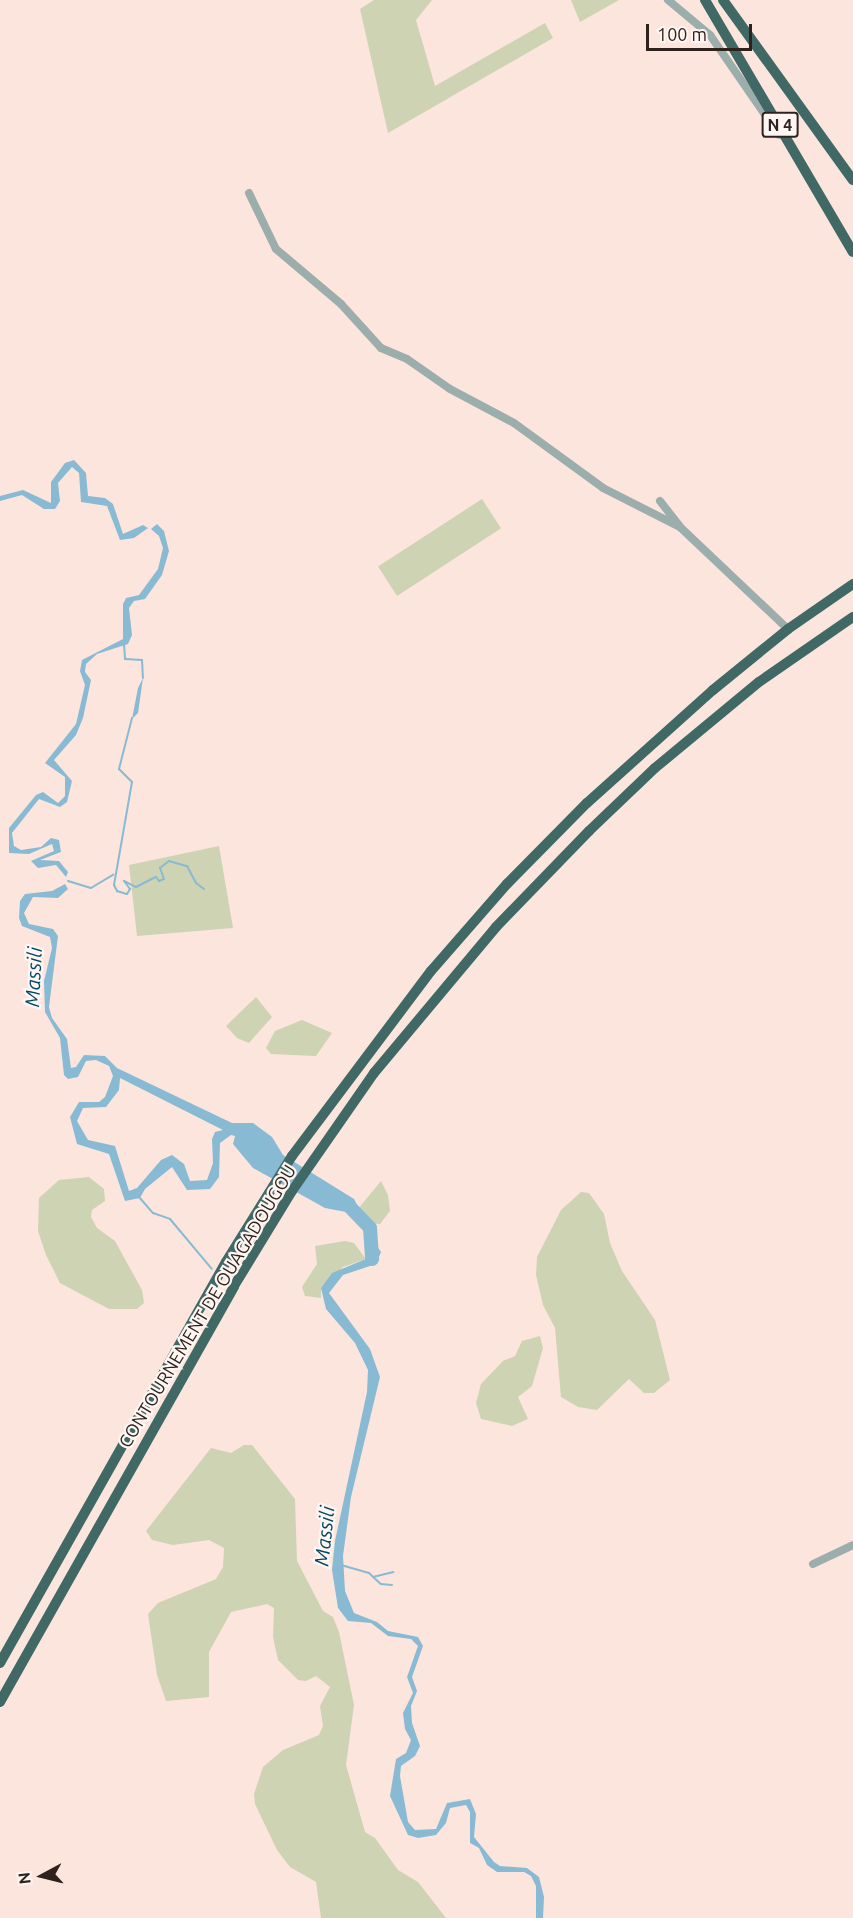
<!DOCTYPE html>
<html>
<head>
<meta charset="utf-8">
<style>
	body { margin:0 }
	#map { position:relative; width:853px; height:1918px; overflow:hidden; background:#fce5dc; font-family:Ubuntu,sans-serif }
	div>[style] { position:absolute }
	.green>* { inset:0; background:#ced3b3; transform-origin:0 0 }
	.water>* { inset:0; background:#89bad3 }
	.stream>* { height:2px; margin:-1px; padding:0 1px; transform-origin:1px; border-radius:1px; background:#89bad3 }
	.river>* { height:14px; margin:-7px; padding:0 7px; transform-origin:7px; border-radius:7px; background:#89bad3 }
	.minor>* { height:8px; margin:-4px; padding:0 4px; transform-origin:4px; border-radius:4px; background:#9caeac }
	.highway>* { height:10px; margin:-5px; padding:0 5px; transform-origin:5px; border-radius:5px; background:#406966 }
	span { translate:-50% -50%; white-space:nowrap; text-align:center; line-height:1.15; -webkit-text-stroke:4.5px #fef6f3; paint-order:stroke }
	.shield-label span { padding:2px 4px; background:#fef6f3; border:2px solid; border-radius:4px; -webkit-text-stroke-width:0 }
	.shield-label { font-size:16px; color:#2f221d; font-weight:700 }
	.street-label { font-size:18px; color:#2f221d }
	.water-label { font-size:20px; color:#034862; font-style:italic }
	.north { position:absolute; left:12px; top:1846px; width:60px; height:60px; -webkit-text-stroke:4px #fef6f3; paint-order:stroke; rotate:263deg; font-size:16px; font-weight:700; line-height:24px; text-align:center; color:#2f221d }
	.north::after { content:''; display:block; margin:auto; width:21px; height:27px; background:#2f221d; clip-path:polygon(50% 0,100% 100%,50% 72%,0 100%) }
	.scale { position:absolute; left:646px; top:24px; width:106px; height:27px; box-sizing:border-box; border:3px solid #2f221d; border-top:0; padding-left:8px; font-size:18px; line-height:21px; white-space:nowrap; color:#2f221d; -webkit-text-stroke:4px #fef6f3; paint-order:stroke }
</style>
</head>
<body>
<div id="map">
	<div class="green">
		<i style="clip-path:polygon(374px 0,432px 0,416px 20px,435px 86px,545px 23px,553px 38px,388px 133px,360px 9px)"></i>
		<i style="clip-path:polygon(571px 0,619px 0,580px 22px)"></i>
		<i style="left:482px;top:499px;width:35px;height:124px;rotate:57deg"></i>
		<i style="clip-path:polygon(219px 846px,233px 928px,137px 936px,129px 865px)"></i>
		<i style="clip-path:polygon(256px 997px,272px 1017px,249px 1043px,237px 1038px,226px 1026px)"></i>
		<i style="clip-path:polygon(302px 1020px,332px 1033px,316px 1056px,271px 1054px,266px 1048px,275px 1031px)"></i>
		<i style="clip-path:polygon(89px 1177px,104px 1189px,105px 1201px,92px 1210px,91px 1217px,97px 1228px,115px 1241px,142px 1290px,144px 1303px,137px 1309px,109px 1309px,60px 1283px,46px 1255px,38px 1231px,39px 1198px,59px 1180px)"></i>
		<i style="clip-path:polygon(381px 1181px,388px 1195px,390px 1211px,380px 1224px,366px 1223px,358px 1209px)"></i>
		<i style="clip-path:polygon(581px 1192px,589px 1193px,604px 1214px,610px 1243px,622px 1271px,655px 1320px,670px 1380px,654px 1393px,644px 1393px,629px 1379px,597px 1410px,578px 1407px,561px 1397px,555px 1328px,543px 1305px,536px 1275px,537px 1257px,561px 1210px)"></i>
		<i style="clip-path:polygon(345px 1241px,354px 1243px,366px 1259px,343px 1267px,321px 1288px,321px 1298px,305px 1296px,302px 1287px,317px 1264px,315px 1246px)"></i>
		<i style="clip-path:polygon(540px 1336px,543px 1348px,532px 1386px,518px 1397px,528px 1419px,512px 1426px,481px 1419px,476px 1403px,481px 1384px,503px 1361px,515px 1356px,522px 1341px)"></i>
		<i style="clip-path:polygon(244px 1445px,252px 1445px,295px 1499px,297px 1561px,323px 1611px,333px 1617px,339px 1632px,354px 1705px,346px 1765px,365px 1832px,375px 1838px,398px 1870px,418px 1882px,446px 1918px,321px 1918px,316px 1882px,290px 1867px,277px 1850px,255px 1804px,254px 1794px,263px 1767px,283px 1750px,319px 1735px,323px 1726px,320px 1706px,330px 1687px,316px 1676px,306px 1681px,298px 1680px,278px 1660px,273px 1637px,274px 1608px,267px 1604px,231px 1612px,209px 1652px,209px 1697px,166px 1701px,157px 1675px,148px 1614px,158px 1603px,216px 1579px,223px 1567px,224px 1548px,209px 1540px,173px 1545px,152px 1540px,146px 1531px,211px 1448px,231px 1453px)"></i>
	</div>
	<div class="water">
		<i style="clip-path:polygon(74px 460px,86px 473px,88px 496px,105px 498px,113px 504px,123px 534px,143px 525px,148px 528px,134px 538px,120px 540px,107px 506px,81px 502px,79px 473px,72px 467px,58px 483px,60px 501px,55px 509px,44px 509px,22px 495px,0 501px,0 496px,23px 490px,51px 503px,51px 482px,65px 463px)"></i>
		<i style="clip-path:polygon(157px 524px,164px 531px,169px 551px,162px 575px,145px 599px,134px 601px,129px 608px,132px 635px,128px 644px,97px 654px,86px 664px,85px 672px,91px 680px,83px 718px,76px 735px,54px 760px,72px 781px,67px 802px,60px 807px,39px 799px,12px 833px,14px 846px,21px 850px,41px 847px,51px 838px,59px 840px,61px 852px,40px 860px,59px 861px,68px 872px,66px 877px,56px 865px,38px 868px,31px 861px,54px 851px,52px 844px,29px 854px,9px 853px,9px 828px,36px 795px,43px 792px,58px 803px,65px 796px,65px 777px,45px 763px,76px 724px,85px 685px,80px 671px,82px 660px,123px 639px,123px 604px,126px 598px,139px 595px,158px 569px,163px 548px,159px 536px,151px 529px)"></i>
		<i style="clip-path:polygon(143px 678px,138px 713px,132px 719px,138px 688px)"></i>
		<i style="clip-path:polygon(evenodd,65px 884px,68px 889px,58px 898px,33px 897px,24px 913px,29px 924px,53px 929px,58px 936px,49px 1007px,52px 1018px,67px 1039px,71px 1068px,76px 1067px,84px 1055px,105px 1056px,117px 1068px,232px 1123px,253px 1123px,272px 1137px,283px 1155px,354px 1199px,362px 1215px,325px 1208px,253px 1168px,233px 1144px,235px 1136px,231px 1135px,220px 1143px,219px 1177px,210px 1189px,187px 1190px,172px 1167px,145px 1189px,140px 1198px,125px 1201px,109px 1154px,77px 1144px,70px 1117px,79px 1102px,99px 1102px,105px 1097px,113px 1076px,109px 1066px,96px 1060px,86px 1061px,78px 1077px,68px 1079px,64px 1075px,60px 1038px,45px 1012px,44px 981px,52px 948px,50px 937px,22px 926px,19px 918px,20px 901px,25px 894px,52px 891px,65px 884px,120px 1078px,223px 1130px,215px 1132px,212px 1139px,213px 1163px,207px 1180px,190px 1181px,184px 1164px,172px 1155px,161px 1160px,137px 1188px,129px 1191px,115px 1146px,88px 1140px,77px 1121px,83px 1108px,106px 1107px,119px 1090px,120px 1078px)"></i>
		<i style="clip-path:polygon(370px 1244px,374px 1242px,381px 1252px,376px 1264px,343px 1275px,329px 1293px,370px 1349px,380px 1377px,351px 1497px,343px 1556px,345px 1591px,354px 1613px,377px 1622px,388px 1631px,418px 1637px,423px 1646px,412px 1677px,417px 1691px,411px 1706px,412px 1723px,420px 1746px,415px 1756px,401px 1766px,400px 1776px,408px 1822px,415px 1830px,436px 1829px,447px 1803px,470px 1799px,476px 1814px,474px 1837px,494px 1862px,500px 1866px,527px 1868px,539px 1877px,544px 1897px,543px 1918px,536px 1918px,536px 1886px,531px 1876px,524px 1872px,497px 1872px,487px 1865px,479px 1848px,470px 1843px,470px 1812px,466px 1805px,450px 1808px,446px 1823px,436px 1835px,418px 1838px,408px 1835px,390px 1796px,396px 1759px,406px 1753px,411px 1740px,405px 1729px,403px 1713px,413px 1693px,407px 1677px,418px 1646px,411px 1639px,388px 1636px,371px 1623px,348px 1621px,338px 1608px,332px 1570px,335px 1541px,367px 1392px,368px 1370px,355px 1343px,326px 1309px,321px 1288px,332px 1273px,366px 1259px)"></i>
	</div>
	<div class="stream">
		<i style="left:124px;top:644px;width:15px;rotate:86deg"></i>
		<i style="left:125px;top:659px;width:17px;rotate:3deg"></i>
		<i style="left:142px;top:660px;width:18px;rotate:87deg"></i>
		<i style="left:132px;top:718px;width:53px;rotate:104.3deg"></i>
		<i style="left:119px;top:769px;width:18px;rotate:45deg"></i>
		<i style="left:132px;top:782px;width:105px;rotate:99.9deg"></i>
		<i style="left:114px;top:885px;width:7px;rotate:63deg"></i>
		<i style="left:117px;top:891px;width:10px;rotate:17deg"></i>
		<i style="left:127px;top:894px;width:6px;rotate:-59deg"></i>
		<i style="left:130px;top:889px;width:10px;rotate:-127deg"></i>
		<i style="left:124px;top:881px;width:13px;rotate:27deg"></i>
		<i style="left:136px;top:887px;width:22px;rotate:-27deg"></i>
		<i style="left:156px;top:877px;width:5px;rotate:53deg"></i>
		<i style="left:159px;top:881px;width:5px;rotate:-22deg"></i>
		<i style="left:164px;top:879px;width:12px;rotate:-110deg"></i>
		<i style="left:160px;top:868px;width:11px;rotate:-38deg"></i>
		<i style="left:169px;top:861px;width:19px;rotate:16deg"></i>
		<i style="left:187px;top:866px;width:19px;rotate:62deg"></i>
		<i style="left:196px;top:883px;width:10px;rotate:37deg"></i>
		<i style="left:68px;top:881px;width:24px;rotate:17deg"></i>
		<i style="left:91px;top:888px;width:26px;rotate:-31deg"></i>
		<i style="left:139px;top:1197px;width:21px;rotate:49deg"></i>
		<i style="left:153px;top:1213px;width:18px;rotate:19deg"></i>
		<i style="left:170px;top:1219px;width:65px;rotate:50deg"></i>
		<i style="left:341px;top:1565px;width:29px;rotate:16deg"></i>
		<i style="left:369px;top:1573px;width:16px;rotate:43deg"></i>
		<i style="left:381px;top:1584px;width:11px;rotate:5deg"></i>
		<i style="left:373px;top:1577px;width:21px;rotate:-14deg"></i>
	</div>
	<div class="river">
		<i style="left:347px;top:1204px;width:33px;rotate:46deg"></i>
		<i style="left:370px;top:1228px;width:31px;rotate:86deg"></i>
	</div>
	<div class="minor">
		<i style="left:668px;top:0;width:55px;rotate:39.8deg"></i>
		<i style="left:710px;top:35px;width:121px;rotate:55.4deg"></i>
		<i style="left:249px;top:193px;width:62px;rotate:64.3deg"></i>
		<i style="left:276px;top:249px;width:85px;rotate:40.2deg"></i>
		<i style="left:341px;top:304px;width:59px;rotate:47.7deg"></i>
		<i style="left:381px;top:348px;width:28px;rotate:23deg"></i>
		<i style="left:407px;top:359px;width:52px;rotate:34.9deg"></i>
		<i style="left:450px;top:389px;width:72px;rotate:28deg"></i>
		<i style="left:514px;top:423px;width:110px;rotate:36.1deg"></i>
		<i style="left:603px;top:488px;width:86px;rotate:26.9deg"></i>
		<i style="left:660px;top:501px;width:33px;rotate:52deg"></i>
		<i style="left:680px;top:527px;width:149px;rotate:43.4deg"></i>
		<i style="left:813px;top:1564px;width:44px;rotate:-25.4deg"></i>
	</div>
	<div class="highway">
		<i style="left:705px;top:0;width:292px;rotate:59.6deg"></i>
		<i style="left:723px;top:0;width:222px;rotate:54.2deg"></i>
		<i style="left:0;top:1663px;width:460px;rotate:-60.6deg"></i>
		<i style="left:226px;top:1262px;width:125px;rotate:-58.1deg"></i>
		<i style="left:292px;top:1156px;width:231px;rotate:-53.1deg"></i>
		<i style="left:431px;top:971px;width:116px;rotate:-48.9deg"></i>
		<i style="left:507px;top:884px;width:114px;rotate:-45.4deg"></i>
		<i style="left:587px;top:803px;width:169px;rotate:-41.9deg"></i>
		<i style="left:713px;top:690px;width:97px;rotate:-39.1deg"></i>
		<i style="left:788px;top:629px;width:79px;rotate:-34.7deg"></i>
		<i style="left:0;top:1702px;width:477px;rotate:-60.6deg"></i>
		<i style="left:234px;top:1286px;width:111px;rotate:-58.6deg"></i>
		<i style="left:292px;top:1191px;width:144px;rotate:-55.2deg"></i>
		<i style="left:374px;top:1073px;width:190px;rotate:-50.1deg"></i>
		<i style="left:496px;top:927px;width:134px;rotate:-45.9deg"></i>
		<i style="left:589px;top:831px;width:91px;rotate:-43.7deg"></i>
		<i style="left:655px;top:768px;width:135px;rotate:-39.6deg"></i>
		<i style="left:759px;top:682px;width:114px;rotate:-34.7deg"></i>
	</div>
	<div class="shield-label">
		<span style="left:780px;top:125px">N 4</span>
	</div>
	<div class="street-label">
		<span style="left:207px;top:1306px;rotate:-59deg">CONTOURNEMENT DE OUAGADOUGOU</span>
	</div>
	<div class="water-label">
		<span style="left:33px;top:977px;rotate:-87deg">Massili</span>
		<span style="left:324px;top:1536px;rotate:-84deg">Massili</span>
	</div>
	<div class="north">N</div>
	<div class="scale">100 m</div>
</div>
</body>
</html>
